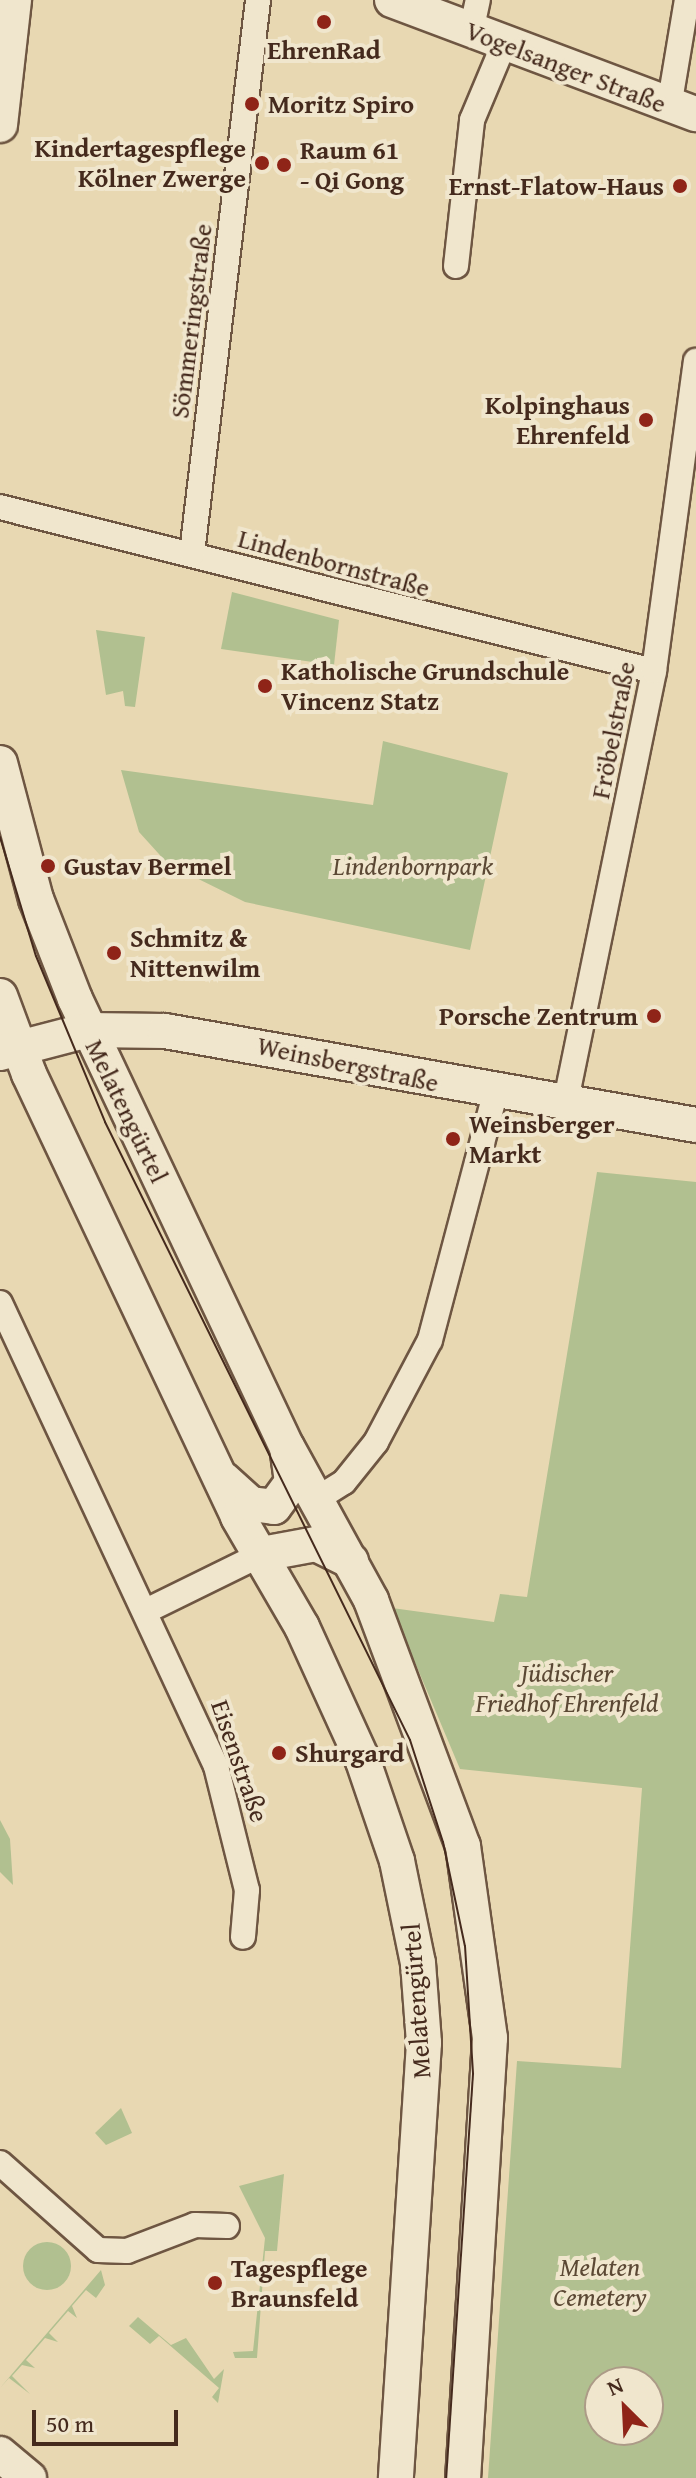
<!DOCTYPE html>
<html>
<head>
<meta charset="utf-8">
<style>
	body { margin:0 }
	#map { position:relative; width:696px; height:2478px; overflow:hidden; background:#e8d8b2; font-family:"Gentium Book Plus",serif }
	div>[style] { position:absolute }
	.green>* { inset:0; background:#b1c090 }
	.round { border-radius:50% }
	.roads { filter:drop-shadow(2px 0 #6e5642) drop-shadow(-2px 0 #6e5642) drop-shadow(0 2px #6e5642) drop-shadow(0 -2px #6e5642) }
	.street>* { height:24px; margin:-12px; padding:0 12px; transform-origin:12px; border-radius:12px; background:#f0e6cd }
	.secondary>* { height:34px; margin:-17px; padding:0 17px; transform-origin:17px; border-radius:17px; background:#f0e6cd }
	.tram>* { height:2px; margin:-1px; padding:0 1px; transform-origin:1px; border-radius:1px; background:#452a1d }
	.dots>* { width:22px; height:22px; translate:-50% -50%; box-sizing:border-box; border:4px solid #f0e6cd; border-radius:50% }
	span { translate:-50% -50%; white-space:nowrap; text-align:center; line-height:1.15; -webkit-text-stroke:8px #f0e6cd; paint-order:stroke }
	.poi-label { font-size:26px; color:#452a1d; font-weight:700 }
	.left { translate:0 -50%; text-align:left }
	.right { translate:-100% -50%; text-align:right }
	.street-label { font-size:26px; color:#452a1d }
	.park-label { font-size:26px; color:#5b4834; font-style:italic }
	.north { position:absolute; left:584px; top:2366px; width:80px; height:80px; box-sizing:border-box; background:#f0e6cd; border:2px solid #ac9b87; border-radius:50%; rotate:336deg; font-size:22px; font-weight:700; line-height:32px; text-align:center; color:#452a1d }
	.north::after { content:''; display:block; margin:auto; width:28px; height:36px; background:#8f2418; clip-path:polygon(50% 0,100% 100%,50% 72%,0 100%) }
	.scale { position:absolute; left:32px; top:2410px; width:146px; height:36px; box-sizing:border-box; border:4px solid #452a1d; border-top:0; padding-left:10px; font-size:24px; line-height:28px; white-space:nowrap; color:#452a1d; -webkit-text-stroke:6px #f0e6cd; paint-order:stroke }
</style>
</head>
<body>
<div id="map">
	<div class="green">
		<i style="clip-path:polygon(232px 592px,339px 620px,334px 665px,221px 649px)"></i>
		<i style="clip-path:polygon(96px 630px,145px 637px,135px 707px,125px 706px,123px 691px,106px 695px)"></i>
		<i style="clip-path:polygon(383px 741px,508px 773px,470px 950px,245px 902px,168px 864px,139px 832px,121px 770px,373px 805px)"></i>
		<i style="clip-path:polygon(evenodd,597px 1172px,696px 1182px,696px 2478px,488px 2478px,517px 2061px,621px 2068px,642px 1788px,460px 1769px,392px 1608px,494px 1622px,500px 1594px,527px 1597px,597px 1172px,600px 2382px,648px 2382px,648px 2430px,600px 2430px,600px 2382px)"></i>
		<i style="clip-path:polygon(0 1820px,10px 1839px,13px 1885px,0 1872px)"></i>
		<i style="clip-path:polygon(121px 2108px,132px 2133px,106px 2145px,95px 2133px)"></i>
		<i style="clip-path:polygon(284px 2174px,277px 2251px,265px 2251px,257px 2358px,235px 2358px,233px 2352px,253px 2351px,265px 2238px,239px 2186px)"></i>
		<i class="round" style="left:23px;top:2242px;width:48px;height:48px"></i>
		<i style="clip-path:polygon(101px 2270px,105px 2285px,96px 2298px,86px 2290px,72px 2306px,77px 2318px,68px 2311px,49px 2333px,58px 2342px,45px 2338px,26px 2360px,35px 2368px,22px 2365px,12px 2376px,30px 2394px,9px 2378px,0 2388px)"></i>
		<i style="clip-path:polygon(138px 2317px,171px 2345px,186px 2338px,214px 2379px,224px 2369px,218px 2403px,212px 2397px,219px 2388px,159px 2336px,150px 2344px,129px 2326px)"></i>
	</div>
	<div class="roads">
		<div class="street">
			<i style="left:471px;top:32px;width:33px;rotate:-78deg"></i>
			<i style="left:669px;top:107px;width:109px;rotate:-80.5deg"></i>
			<i style="left:456px;top:266px;width:147px;rotate:-83.7deg"></i>
			<i style="left:472px;top:120px;width:82px;rotate:-67.2deg"></i>
			<i style="left:0;top:507px;width:674px;rotate:14.08deg"></i>
			<i style="left:192px;top:553px;width:557px;rotate:-83.19deg"></i>
			<i style="left:565px;top:1105px;width:443px;rotate:-78.4deg"></i>
			<i style="left:654px;top:671px;width:313px;rotate:-82.3deg"></i>
			<i style="left:0;top:1303px;width:511px;rotate:64.99deg"></i>
			<i style="left:216px;top:1766px;width:128px;rotate:76deg"></i>
			<i style="left:247px;top:1890px;width:47px;rotate:94.9deg"></i>
			<i style="left:320px;top:1497px;width:28px;rotate:-32deg"></i>
			<i style="left:344px;top:1482px;width:51px;rotate:-51.3deg"></i>
			<i style="left:376px;top:1442px;width:115px;rotate:-62.1deg"></i>
			<i style="left:430px;top:1340px;width:254px;rotate:-75.2deg"></i>
			<i style="left:148px;top:1610px;width:127px;rotate:-26.2deg"></i>
			<i style="left:0;top:2163px;width:131px;rotate:41.6deg"></i>
			<i style="left:98px;top:2250px;width:29px;rotate:2deg"></i>
			<i style="left:127px;top:2251px;width:73px;rotate:-20.9deg"></i>
			<i style="left:195px;top:2225px;width:32px;rotate:2deg"></i>
		</div>
		<div class="secondary">
			<i style="left:392px;top:0;width:325px;rotate:20.6deg"></i>
			<i style="left:0;top:125px;width:126px;rotate:-83.6deg"></i>
			<i style="left:0;top:763px;width:141px;rotate:75.2deg"></i>
			<i style="left:36px;top:899px;width:107px;rotate:68.7deg"></i>
			<i style="left:75px;top:999px;width:496px;rotate:64.7deg"></i>
			<i style="left:287px;top:1447px;width:175px;rotate:61.2deg"></i>
			<i style="left:371px;top:1600px;width:263px;rotate:69.5deg"></i>
			<i style="left:463px;top:1846px;width:194px;rotate:82deg"></i>
			<i style="left:490px;top:2038px;width:441px;rotate:93.5deg"></i>
			<i style="left:0;top:996px;width:83px;rotate:69.6deg"></i>
			<i style="left:29px;top:1074px;width:490px;rotate:64.7deg"></i>
			<i style="left:238px;top:1517px;width:127px;rotate:59.8deg"></i>
			<i style="left:302px;top:1627px;width:147px;rotate:65.5deg"></i>
			<i style="left:363px;top:1761px;width:106px;rotate:71.2deg"></i>
			<i style="left:397px;top:1861px;width:104px;rotate:78.4deg"></i>
			<i style="left:418px;top:1963px;width:80px;rotate:85.7deg"></i>
			<i style="left:424px;top:2043px;width:436px;rotate:93.7deg"></i>
			<i style="left:0;top:1053px;width:91px;rotate:-14.6deg"></i>
			<i style="left:88px;top:1030px;width:77px;rotate:0.7deg"></i>
			<i style="left:165px;top:1031px;width:539px;rotate:10.04deg"></i>
			<i style="left:223px;top:1479px;width:38px;rotate:42deg"></i>
			<i style="left:251px;top:1504px;width:23px;rotate:7deg"></i>
			<i style="left:274px;top:1507px;width:31px;rotate:-54deg"></i>
			<i style="left:292px;top:1482px;width:34px;rotate:-98deg"></i>
			<i style="left:262px;top:1554px;width:55px;rotate:-10.5deg"></i>
			<i style="left:316px;top:1544px;width:39px;rotate:26deg"></i>
			<i style="left:0;top:2454px;width:38px;rotate:40deg"></i>
		</div>
	</div>
	<div class="tram">
		<i style="left:0;top:837px;width:124px;rotate:73.2deg"></i>
		<i style="left:36px;top:956px;width:180px;rotate:67.4deg"></i>
		<i style="left:105px;top:1122px;width:689px;rotate:63.73deg"></i>
		<i style="left:410px;top:1740px;width:107px;rotate:72.1deg"></i>
		<i style="left:443px;top:1842px;width:106px;rotate:78.1deg"></i>
		<i style="left:465px;top:1946px;width:128px;rotate:86.4deg"></i>
		<i style="left:473px;top:2074px;width:405px;rotate:93.8deg"></i>
	</div>
	<div class="dots">
		<i style="left:324px;top:22px;background:#8f2418"></i>
		<i style="left:252px;top:104px;background:#8f2418"></i>
		<i style="left:262px;top:163px;background:#8f2418"></i>
		<i style="left:284px;top:165px;background:#8f2418"></i>
		<i style="left:680px;top:186px;background:#8f2418"></i>
		<i style="left:646px;top:420px;background:#8f2418"></i>
		<i style="left:265px;top:686px;background:#8f2418"></i>
		<i style="left:48px;top:866px;background:#8f2418"></i>
		<i style="left:114px;top:953px;background:#8f2418"></i>
		<i style="left:654px;top:1016px;background:#8f2418"></i>
		<i style="left:453px;top:1139px;background:#8f2418"></i>
		<i style="left:279px;top:1753px;background:#8f2418"></i>
		<i style="left:215px;top:2283px;background:#8f2418"></i>
	</div>
	<div class="poi-label">
		<span style="left:324px;top:50px">EhrenRad</span>
		<span class="left" style="left:268px;top:104px">Moritz Spiro</span>
		<span class="right" style="left:246px;top:163px">Kindertagespflege<br>Kölner Zwerge</span>
		<span class="left" style="left:300px;top:165px">Raum 61<br>- Qi Gong</span>
		<span class="right" style="left:664px;top:186px">Ernst-Flatow-Haus</span>
		<span class="right" style="left:630px;top:420px">Kolpinghaus<br>Ehrenfeld</span>
		<span class="left" style="left:281px;top:686px">Katholische Grundschule<br>Vincenz Statz</span>
		<span class="left" style="left:64px;top:866px">Gustav Bermel</span>
		<span class="left" style="left:130px;top:953px">Schmitz &amp;<br>Nittenwilm</span>
		<span class="right" style="left:638px;top:1016px">Porsche Zentrum</span>
		<span class="left" style="left:469px;top:1139px">Weinsberger<br>Markt</span>
		<span class="left" style="left:295px;top:1753px">Shurgard</span>
		<span class="left" style="left:231px;top:2283px">Tagespflege<br>Braunsfeld</span>
	</div>
	<div class="street-label">
		<span style="left:566px;top:67px;rotate:21deg">Vogelsanger Straße</span>
		<span style="left:191px;top:321px;rotate:-83deg">Sömmeringstraße</span>
		<span style="left:334px;top:563px;rotate:15deg">Lindenbornstraße</span>
		<span style="left:613px;top:730px;rotate:-79deg">Fröbelstraße</span>
		<span style="left:348px;top:1064px;rotate:12deg">Weinsbergstraße</span>
		<span style="left:127px;top:1111px;rotate:64deg">Melatengürtel</span>
		<span style="left:240px;top:1761px;rotate:71deg">Eisenstraße</span>
		<span style="left:416px;top:2001px;rotate:-94deg">Melatengürtel</span>
	</div>
	<div class="park-label">
		<span style="left:413px;top:866px">Lindenbornpark</span>
		<span style="left:567px;top:1688px">Jüdischer<br>Friedhof Ehrenfeld</span>
		<span style="left:600px;top:2282px">Melaten<br>Cemetery</span>
	</div>
	<div class="north">N</div>
	<div class="scale">50 m</div>
</div>
</body>
</html>
